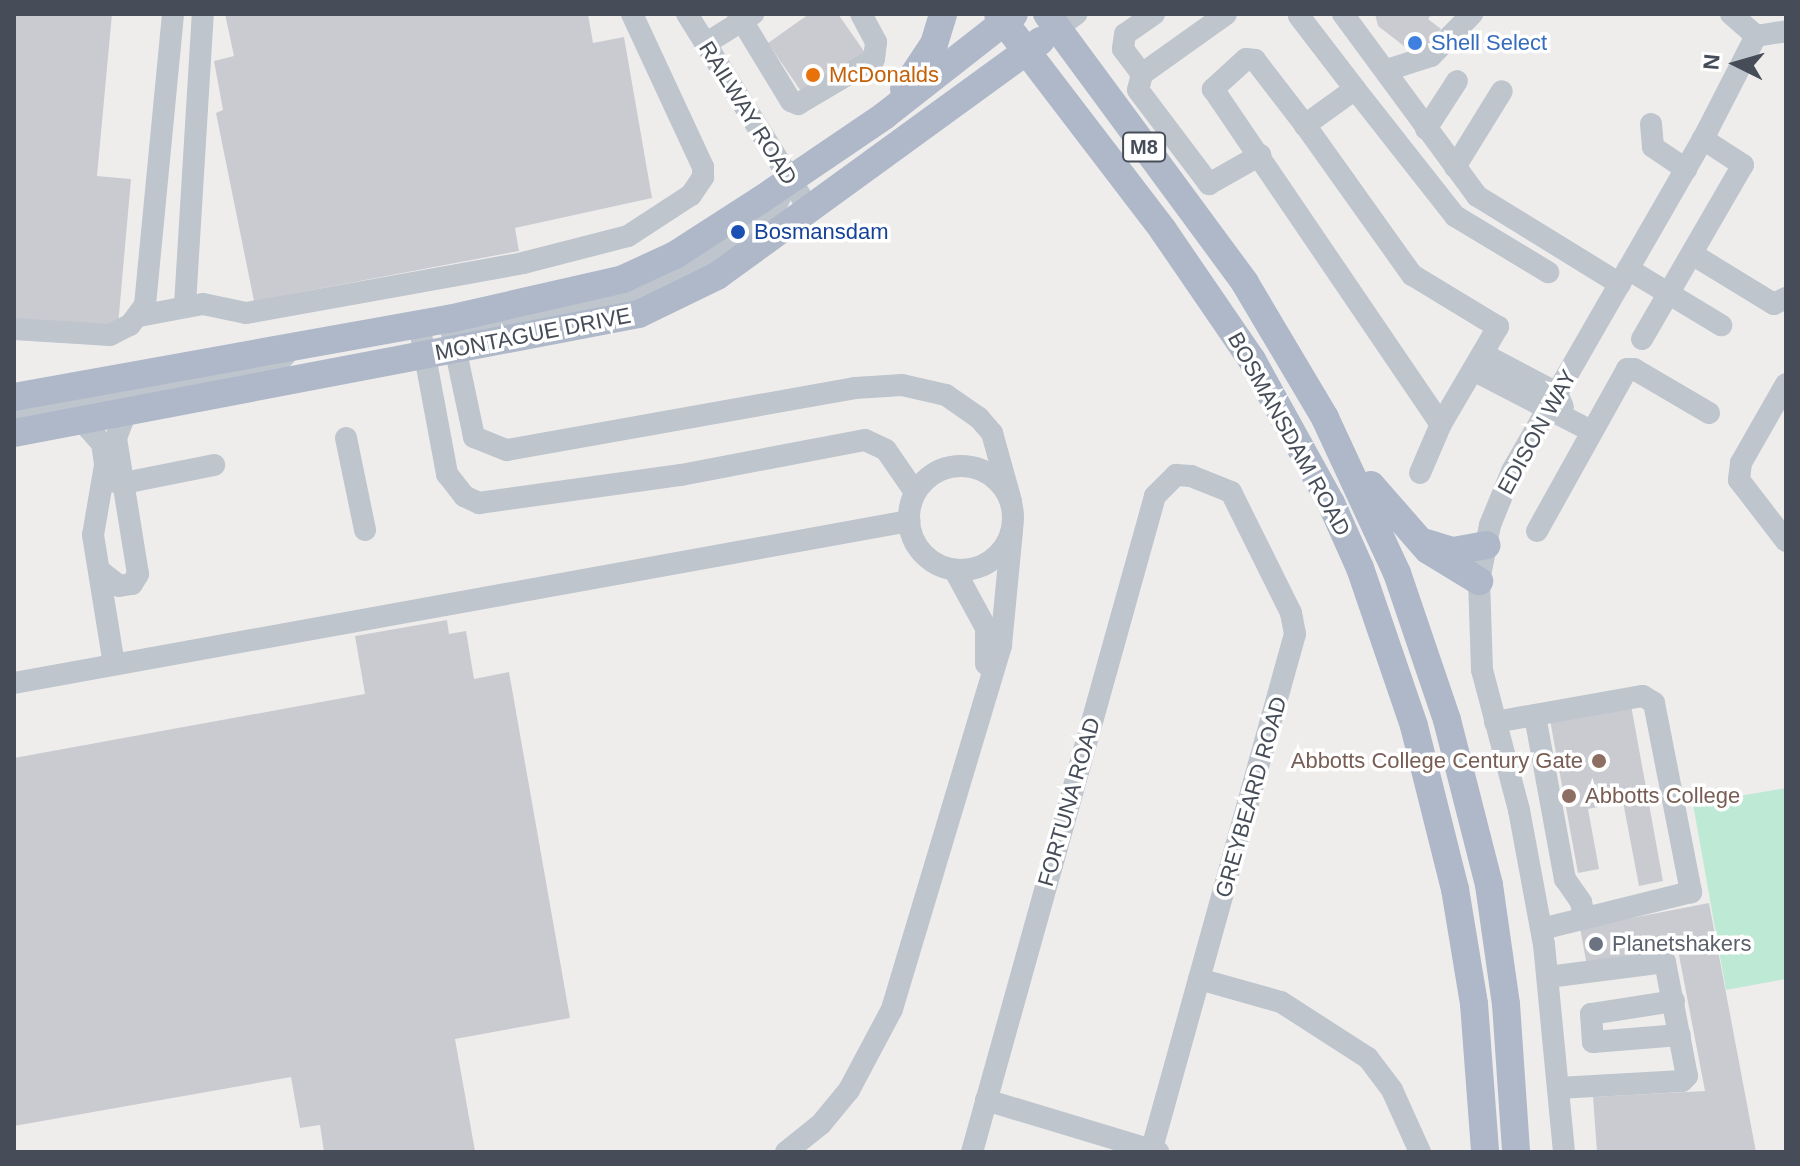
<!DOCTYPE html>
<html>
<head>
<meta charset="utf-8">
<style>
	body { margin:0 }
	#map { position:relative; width:1800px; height:1166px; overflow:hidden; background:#efedec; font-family:Helvetica,sans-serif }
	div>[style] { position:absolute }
	.green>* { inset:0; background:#bee9d5 }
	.building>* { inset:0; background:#cacbd1 }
	.minor>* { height:22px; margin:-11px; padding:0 11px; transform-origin:11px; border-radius:11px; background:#bec5cd }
	.minor>.ring { margin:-11px; padding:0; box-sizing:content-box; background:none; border:22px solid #bec5cd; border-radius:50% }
	.major>* { height:28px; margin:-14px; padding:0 14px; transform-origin:14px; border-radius:14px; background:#aeb8c9 }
	.dots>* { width:22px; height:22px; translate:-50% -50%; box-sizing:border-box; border:4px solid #fff; border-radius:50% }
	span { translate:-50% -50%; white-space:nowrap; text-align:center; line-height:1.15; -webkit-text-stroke:7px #fff; paint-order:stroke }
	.shield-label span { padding:2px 6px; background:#fff; border:2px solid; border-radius:6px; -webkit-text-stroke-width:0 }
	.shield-label { font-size:20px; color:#464d58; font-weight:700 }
	.shop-label { font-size:22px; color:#366cbe }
	.left { translate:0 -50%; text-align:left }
	.food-label { font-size:22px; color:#c56008 }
	.street-label { font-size:22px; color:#464d58 }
	.transit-label { font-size:22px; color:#164399 }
	.education-label { font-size:22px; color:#785e54 }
	.right { translate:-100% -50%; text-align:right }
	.worship-label { font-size:22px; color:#5b616d }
	.frame { position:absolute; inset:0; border:16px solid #464d58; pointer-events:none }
	.north { position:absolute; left:1696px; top:24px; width:80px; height:80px; -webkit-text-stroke:6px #fff; paint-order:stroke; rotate:275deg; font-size:22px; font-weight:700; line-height:32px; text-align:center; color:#464d58 }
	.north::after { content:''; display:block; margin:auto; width:28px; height:36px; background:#464d58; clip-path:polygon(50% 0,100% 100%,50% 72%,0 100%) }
</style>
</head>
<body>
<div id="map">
	<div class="green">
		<i style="clip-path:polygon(1786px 788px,1786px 979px,1726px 990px,1693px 804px)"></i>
	</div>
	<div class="building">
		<i style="clip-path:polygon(14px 14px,112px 14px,97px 176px,131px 179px,118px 326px,14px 322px)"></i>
		<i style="clip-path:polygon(225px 14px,588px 14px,593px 43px,624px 37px,652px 198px,515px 228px,519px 251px,254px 301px,216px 113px,223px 110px,214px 61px,234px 56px)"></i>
		<i style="clip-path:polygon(809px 14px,838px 14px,866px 54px,805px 97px,768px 43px)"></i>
		<i style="clip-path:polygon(1375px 14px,1432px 14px,1428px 19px,1441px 29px,1418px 57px,1378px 26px)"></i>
		<i style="clip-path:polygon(447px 620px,449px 634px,466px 631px,474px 679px,509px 672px,570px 1018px,455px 1039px,475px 1151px,324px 1152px,320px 1125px,300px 1128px,291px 1077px,14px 1126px,14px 758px,365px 694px,355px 636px)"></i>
		<i style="clip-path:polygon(1631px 705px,1663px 881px,1639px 886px,1623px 802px,1588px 809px,1599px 869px,1578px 873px,1550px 720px)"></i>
		<i style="clip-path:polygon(1709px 903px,1756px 1152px,1597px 1152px,1593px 1097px,1705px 1091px,1678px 950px,1587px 966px,1580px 928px)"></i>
	</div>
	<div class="minor">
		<i style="left:687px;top:14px;width:232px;rotate:58deg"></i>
		<i style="left:738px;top:14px;width:102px;rotate:58.7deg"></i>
		<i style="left:791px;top:101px;width:8px;rotate:23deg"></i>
		<i style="left:798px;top:104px;width:88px;rotate:-30.6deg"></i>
		<i style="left:874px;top:59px;width:17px;rotate:-83deg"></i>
		<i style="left:876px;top:42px;width:32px;rotate:-118deg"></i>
		<i style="left:1154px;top:14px;width:35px;rotate:145deg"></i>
		<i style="left:1125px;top:34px;width:15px;rotate:98deg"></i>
		<i style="left:1123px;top:49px;width:31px;rotate:53deg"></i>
		<i style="left:1142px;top:74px;width:16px;rotate:104deg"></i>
		<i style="left:1138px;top:90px;width:118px;rotate:52.9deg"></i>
		<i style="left:1209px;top:184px;width:59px;rotate:-29.6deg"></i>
		<i style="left:1343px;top:14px;width:226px;rotate:53.6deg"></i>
		<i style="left:1477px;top:196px;width:168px;rotate:31.6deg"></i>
		<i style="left:1731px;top:14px;width:33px;rotate:41deg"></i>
		<i style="left:1756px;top:36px;width:30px;rotate:-9deg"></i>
		<i style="left:1299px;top:16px;width:92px;rotate:52.5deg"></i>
		<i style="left:1355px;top:89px;width:62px;rotate:144.2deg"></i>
		<i style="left:1057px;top:28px;width:24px;rotate:-36deg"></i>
		<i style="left:705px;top:44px;width:57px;rotate:-32deg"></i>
		<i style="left:1387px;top:70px;width:46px;rotate:-17.7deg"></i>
		<i style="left:1431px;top:56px;width:59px;rotate:-45.7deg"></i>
		<i style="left:1142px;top:74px;width:103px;rotate:-35.5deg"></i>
		<i style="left:1355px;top:89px;width:162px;rotate:51.8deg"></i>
		<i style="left:1455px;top:216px;width:109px;rotate:31.1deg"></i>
		<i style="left:1651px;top:124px;width:23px;rotate:85deg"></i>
		<i style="left:1653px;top:147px;width:40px;rotate:34deg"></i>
		<i style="left:1426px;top:129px;width:57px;rotate:-57.1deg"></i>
		<i style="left:1455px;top:167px;width:89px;rotate:-58.3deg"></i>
		<i style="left:788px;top:180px;width:38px;rotate:115deg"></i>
		<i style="left:772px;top:215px;width:37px;rotate:142deg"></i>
		<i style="left:743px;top:238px;width:111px;rotate:149.7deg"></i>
		<i style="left:647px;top:294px;width:174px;rotate:168.8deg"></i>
		<i style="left:476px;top:328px;width:28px;rotate:-162deg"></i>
		<i style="left:449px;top:319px;width:121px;rotate:78deg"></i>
		<i style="left:474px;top:437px;width:35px;rotate:22deg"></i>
		<i style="left:507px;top:450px;width:353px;rotate:-10.1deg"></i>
		<i style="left:855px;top:388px;width:47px;rotate:-3.7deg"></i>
		<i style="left:902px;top:385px;width:45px;rotate:12.8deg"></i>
		<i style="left:946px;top:395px;width:40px;rotate:34.9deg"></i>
		<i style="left:979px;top:418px;width:20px;rotate:49deg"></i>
		<i style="left:992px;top:433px;width:71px;rotate:74.4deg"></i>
		<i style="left:1692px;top:254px;width:96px;rotate:31.4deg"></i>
		<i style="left:1774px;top:304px;width:13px;rotate:-27deg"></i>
		<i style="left:1628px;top:269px;width:109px;rotate:31.1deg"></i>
		<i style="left:185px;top:305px;width:292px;rotate:-86.5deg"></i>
		<i style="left:139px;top:316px;width:65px;rotate:-10.6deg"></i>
		<i style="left:203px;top:304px;width:44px;rotate:11.8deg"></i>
		<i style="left:246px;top:313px;width:281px;rotate:-10.2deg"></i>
		<i style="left:523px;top:263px;width:108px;rotate:-14.4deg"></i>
		<i style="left:628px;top:236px;width:75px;rotate:-33.1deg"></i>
		<i style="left:691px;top:195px;width:22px;rotate:-56deg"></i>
		<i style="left:703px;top:177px;width:10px;rotate:-90deg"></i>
		<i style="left:703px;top:167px;width:169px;rotate:-114.9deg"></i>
		<i style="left:419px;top:324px;width:153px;rotate:79.4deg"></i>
		<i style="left:447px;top:474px;width:28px;rotate:52deg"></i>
		<i style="left:464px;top:496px;width:17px;rotate:25deg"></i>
		<i style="left:479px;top:503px;width:204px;rotate:-7.9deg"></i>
		<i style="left:681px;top:475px;width:187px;rotate:-10.8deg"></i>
		<i style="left:865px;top:440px;width:23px;rotate:25deg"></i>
		<i style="left:886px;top:450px;width:51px;rotate:55.4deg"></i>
		<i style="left:14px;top:329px;width:96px;rotate:3.6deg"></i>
		<i style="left:110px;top:335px;width:22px;rotate:-27deg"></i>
		<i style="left:130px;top:325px;width:25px;rotate:-53deg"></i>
		<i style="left:145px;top:305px;width:292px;rotate:-84.5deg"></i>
		<i style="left:1642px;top:339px;width:201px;rotate:-59.9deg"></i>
		<i style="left:1743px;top:165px;width:48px;rotate:-147deg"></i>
		<i style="left:1483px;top:354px;width:84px;rotate:27.8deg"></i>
		<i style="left:1557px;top:393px;width:15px;rotate:67deg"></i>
		<i style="left:1473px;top:370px;width:133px;rotate:27.3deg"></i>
		<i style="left:1786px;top:384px;width:91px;rotate:119.7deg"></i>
		<i style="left:1741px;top:463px;width:17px;rotate:97deg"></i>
		<i style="left:1739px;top:480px;width:77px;rotate:52.4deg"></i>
		<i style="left:14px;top:412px;width:266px;rotate:-10.2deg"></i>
		<i style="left:276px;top:365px;width:23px;rotate:-47deg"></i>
		<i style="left:81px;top:420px;width:31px;rotate:48deg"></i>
		<i style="left:102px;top:443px;width:22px;rotate:82deg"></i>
		<i style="left:105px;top:465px;width:71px;rotate:99.7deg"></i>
		<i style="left:93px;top:535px;width:131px;rotate:80.8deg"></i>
		<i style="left:346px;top:438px;width:94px;rotate:78.3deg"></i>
		<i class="ring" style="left:909px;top:466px;width:82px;height:82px"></i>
		<i style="left:1420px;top:473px;width:53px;rotate:-66.8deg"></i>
		<i style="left:1441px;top:424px;width:113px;rotate:-59.6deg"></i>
		<i style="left:1498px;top:327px;width:100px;rotate:-148.8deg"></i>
		<i style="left:1412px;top:275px;width:184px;rotate:-125.5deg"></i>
		<i style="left:1305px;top:125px;width:82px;rotate:-127.6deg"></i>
		<i style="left:1255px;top:60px;width:9px;rotate:-174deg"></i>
		<i style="left:1246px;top:59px;width:45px;rotate:137.7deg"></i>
		<i style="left:1213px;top:89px;width:405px;rotate:55.8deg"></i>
		<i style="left:110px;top:481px;width:14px;rotate:8deg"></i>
		<i style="left:124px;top:483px;width:92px;rotate:-11.3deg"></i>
		<i style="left:1537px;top:531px;width:185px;rotate:-60.9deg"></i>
		<i style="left:1627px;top:369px;width:7px"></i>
		<i style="left:1634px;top:369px;width:87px;rotate:30.4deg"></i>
		<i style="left:100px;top:571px;width:24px;rotate:38deg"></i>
		<i style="left:119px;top:586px;width:13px;rotate:-9deg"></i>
		<i style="left:132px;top:584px;width:12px;rotate:-59deg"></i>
		<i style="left:138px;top:574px;width:138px;rotate:-99.2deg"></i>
		<i style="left:116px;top:438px;width:28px;rotate:-69deg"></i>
		<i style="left:955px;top:571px;width:65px;rotate:61.5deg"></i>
		<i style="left:986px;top:628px;width:36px;rotate:90deg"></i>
		<i style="left:14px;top:683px;width:910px;rotate:-10.26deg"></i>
		<i style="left:1535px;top:716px;width:166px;rotate:79.6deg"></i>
		<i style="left:1565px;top:879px;width:28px;rotate:55deg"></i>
		<i style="left:1581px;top:902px;width:15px;rotate:79deg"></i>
		<i style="left:1495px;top:722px;width:150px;rotate:-10deg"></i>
		<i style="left:1643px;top:696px;width:13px;rotate:32deg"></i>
		<i style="left:1654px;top:703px;width:193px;rotate:78.9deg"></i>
		<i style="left:1691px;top:892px;width:154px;rotate:166.1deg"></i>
		<i style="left:1548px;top:977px;width:118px;rotate:-7.3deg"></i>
		<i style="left:1665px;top:962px;width:116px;rotate:79.1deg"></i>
		<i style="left:1687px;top:1076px;width:7px;rotate:135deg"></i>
		<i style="left:1682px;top:1081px;width:124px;rotate:176.8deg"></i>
		<i style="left:1199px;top:979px;width:85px;rotate:15.7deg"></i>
		<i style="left:1281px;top:1002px;width:103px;rotate:32.8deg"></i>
		<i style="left:1368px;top:1058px;width:40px;rotate:53deg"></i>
		<i style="left:1392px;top:1090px;width:68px;rotate:65.7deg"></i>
		<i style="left:1674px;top:1001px;width:84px;rotate:171.1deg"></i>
		<i style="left:1591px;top:1014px;width:28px;rotate:86deg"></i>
		<i style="left:1593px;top:1042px;width:87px;rotate:-4.6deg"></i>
		<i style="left:986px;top:1100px;width:180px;rotate:16.8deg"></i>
		<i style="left:786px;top:1152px;width:45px;rotate:-38.7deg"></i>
		<i style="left:821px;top:1124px;width:44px;rotate:-50.5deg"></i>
		<i style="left:849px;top:1090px;width:92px;rotate:-62deg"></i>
		<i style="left:892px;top:1009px;width:380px;rotate:-73.3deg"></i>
		<i style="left:1001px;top:645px;width:116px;rotate:-84.5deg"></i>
		<i style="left:972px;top:1152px;width:681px;rotate:-74.41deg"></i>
		<i style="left:1155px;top:496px;width:30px;rotate:-45deg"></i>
		<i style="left:1176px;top:475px;width:15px;rotate:4deg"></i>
		<i style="left:1191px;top:476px;width:43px;rotate:21.8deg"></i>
		<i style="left:1231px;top:492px;width:135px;rotate:63.6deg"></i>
		<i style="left:1291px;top:613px;width:21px;rotate:79deg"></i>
		<i style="left:1295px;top:634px;width:538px;rotate:105.54deg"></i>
		<i style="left:1564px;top:1152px;width:208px;rotate:-95.5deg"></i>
		<i style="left:1544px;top:945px;width:137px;rotate:-100.5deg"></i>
		<i style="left:1519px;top:810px;width:145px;rotate:-104.8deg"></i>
		<i style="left:1482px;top:670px;width:89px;rotate:-91.9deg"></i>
		<i style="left:1479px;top:581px;width:57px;rotate:-78.9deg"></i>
		<i style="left:1490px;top:525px;width:58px;rotate:-67.8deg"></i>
		<i style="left:1512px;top:471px;width:383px;rotate:-60.1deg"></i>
		<i style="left:1703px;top:139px;width:116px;rotate:-62.8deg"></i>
	</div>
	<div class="major">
		<i style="left:998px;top:14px;width:272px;rotate:52.6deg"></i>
		<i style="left:1163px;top:230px;width:158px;rotate:55.6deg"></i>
		<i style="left:1252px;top:360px;width:163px;rotate:61.1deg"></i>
		<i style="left:1331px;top:503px;width:71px;rotate:66deg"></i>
		<i style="left:1360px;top:568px;width:167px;rotate:71.1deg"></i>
		<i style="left:1414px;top:726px;width:168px;rotate:75.9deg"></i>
		<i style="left:1455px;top:889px;width:117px;rotate:80.6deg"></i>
		<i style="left:1474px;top:1004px;width:148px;rotate:85.7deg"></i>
		<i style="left:1047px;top:14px;width:334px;rotate:53.6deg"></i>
		<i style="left:1245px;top:283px;width:157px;rotate:59.3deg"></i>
		<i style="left:1325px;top:418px;width:171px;rotate:65.1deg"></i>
		<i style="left:1397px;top:573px;width:155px;rotate:71.2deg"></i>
		<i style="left:1447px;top:720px;width:170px;rotate:75.7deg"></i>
		<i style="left:1489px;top:885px;width:120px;rotate:81.9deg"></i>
		<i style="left:1506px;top:1004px;width:148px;rotate:86.1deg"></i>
		<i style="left:904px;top:89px;width:54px;rotate:-56.3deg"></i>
		<i style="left:934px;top:44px;width:31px;rotate:-73deg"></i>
		<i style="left:14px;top:397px;width:442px;rotate:-10.2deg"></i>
		<i style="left:449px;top:319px;width:179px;rotate:-12.9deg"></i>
		<i style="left:623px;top:279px;width:57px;rotate:-24.8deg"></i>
		<i style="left:675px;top:255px;width:103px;rotate:-32.8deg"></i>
		<i style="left:762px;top:199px;width:148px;rotate:-34.2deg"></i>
		<i style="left:884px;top:116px;width:165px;rotate:-38.1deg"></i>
		<i style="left:14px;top:433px;width:636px;rotate:-10.78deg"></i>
		<i style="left:639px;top:314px;width:87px;rotate:-26deg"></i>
		<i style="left:717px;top:276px;width:400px;rotate:-36deg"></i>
		<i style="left:1371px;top:485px;width:86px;rotate:48.8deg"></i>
		<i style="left:1428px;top:550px;width:60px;rotate:31.3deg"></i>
		<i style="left:1426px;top:543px;width:28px;rotate:17deg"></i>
		<i style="left:1453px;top:551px;width:34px;rotate:-10deg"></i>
	</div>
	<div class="dots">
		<i style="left:1415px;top:43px;background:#3f7fe0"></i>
		<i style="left:813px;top:75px;background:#e8710a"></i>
		<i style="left:738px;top:232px;background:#1a4fb4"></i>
		<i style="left:1599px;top:761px;background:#8d6e63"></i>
		<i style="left:1569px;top:796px;background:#8d6e63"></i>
		<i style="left:1596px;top:944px;background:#6b7280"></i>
	</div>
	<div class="shield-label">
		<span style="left:1144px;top:147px">M8</span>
	</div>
	<div class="shop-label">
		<span class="left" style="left:1431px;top:43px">Shell Select</span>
	</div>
	<div class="food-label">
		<span class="left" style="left:829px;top:75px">McDonalds</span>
	</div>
	<div class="street-label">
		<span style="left:748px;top:113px;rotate:58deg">RAILWAY ROAD</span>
		<span style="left:533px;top:334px;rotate:-11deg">MONTAGUE DRIVE</span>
		<span style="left:1537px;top:432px;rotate:-61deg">EDISON WAY</span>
		<span style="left:1289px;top:434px;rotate:61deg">BOSMANSDAM ROAD</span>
		<span style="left:1251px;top:797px;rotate:-74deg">GREYBEARD ROAD</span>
		<span style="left:1069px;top:802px;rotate:-74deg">FORTUNA ROAD</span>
	</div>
	<div class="transit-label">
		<span class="left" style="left:754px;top:232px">Bosmansdam</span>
	</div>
	<div class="education-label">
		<span class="right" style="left:1583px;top:761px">Abbotts College Century Gate</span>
		<span class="left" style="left:1585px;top:796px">Abbotts College</span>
	</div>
	<div class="worship-label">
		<span class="left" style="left:1612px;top:944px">Planetshakers</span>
	</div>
	<div class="frame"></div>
	<div class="north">N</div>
</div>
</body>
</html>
